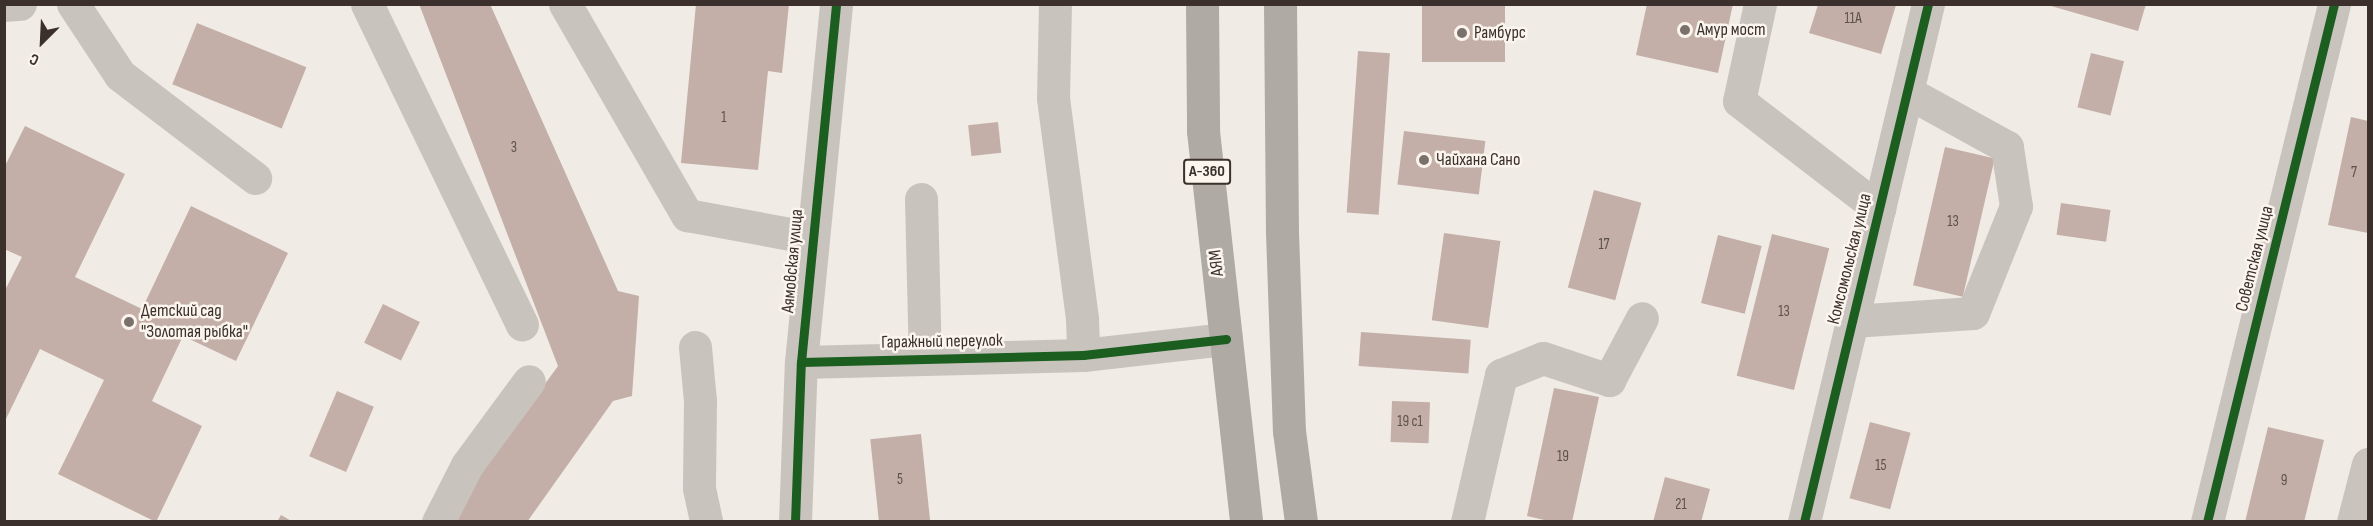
<!DOCTYPE html>
<html>
<head>
<meta charset="utf-8">
<style>
	body { margin:0 }
	#map { position:relative; width:2373px; height:526px; overflow:hidden; background:#f0ebe5; font-family:"Sofia Sans Condensed",sans-serif }
	div>[style] { position:absolute }
	.building>* { inset:0; background:#c3afa7; transform-origin:0 0 }
	.minor>* { height:33px; margin:-16.5px; padding:0 16.5px; transform-origin:16.5px; border-radius:16.5px; background:#c9c3be }
	.highway>* { height:33px; margin:-16.5px; padding:0 16.5px; transform-origin:16.5px; border-radius:16.5px; background:#afaaa4 }
	.cycleway>* { height:9px; margin:-4.5px; padding:0 4.5px; transform-origin:4.5px; border-radius:4.5px; background:#1b5e20 }
	.dots>* { width:16px; height:16px; translate:-50% -50%; box-sizing:border-box; border:3px solid #fbf5ee; border-radius:50% }
	span { translate:-50% -50%; white-space:nowrap; text-align:center; line-height:1.15; -webkit-text-stroke:5px #fbf5ee; paint-order:stroke }
	.number-label { font-size:15px; color:#5d504a }
	.number-label span { -webkit-text-stroke-width:0 }
	.shield-label span { padding:2px 4px; background:#fbf5ee; border:2px solid; border-radius:4px; -webkit-text-stroke-width:0 }
	.shield-label { font-size:16px; color:#3b302b; font-weight:700 }
	.poi-label { font-size:18px; color:#3b302b }
	.left { translate:0 -50%; text-align:left }
	.street-label { font-size:18px; color:#3b302b }
	.frame { position:absolute; inset:0; border:6px solid #3b302b; pointer-events:none }
	.north { position:absolute; left:12px; top:12px; width:60px; height:60px; -webkit-text-stroke:4px #fbf5ee; paint-order:stroke; rotate:204deg; font-size:16px; font-weight:700; line-height:24px; text-align:center; color:#3b302b }
	.north::after { content:''; display:block; margin:auto; width:21px; height:27px; background:#3b302b; clip-path:polygon(50% 0,100% 100%,50% 72%,0 100%) }
</style>
</head>
<body>
<div id="map">
	<div class="building">
		<i style="clip-path:polygon(419px 4px,490px 4px,618px 291px,639px 296px,632px 396px,613px 401px,527px 522px,445px 522px,558px 366px)"></i>
		<i style="clip-path:polygon(696px 4px,789px 4px,782px 73px,768px 71px,758px 170px,681px 163px)"></i>
		<i style="left:1422px;top:4px;width:83px;height:58px"></i>
		<i style="clip-path:polygon(1647px 4px,1733px 4px,1718px 73px,1636px 55px)"></i>
		<i style="clip-path:polygon(2044px 4px,2146px 4px,2138px 31px)"></i>
		<i style="clip-path:polygon(1818px 5px,1896px 5px,1881px 54px,1809px 33px)"></i>
		<i style="left:197px;top:23px;width:118px;height:66px;rotate:22deg"></i>
		<i style="left:1358px;top:51px;width:32px;height:162px;rotate:4deg"></i>
		<i style="left:2091px;top:53px;width:34px;height:56px;rotate:14deg"></i>
		<i style="clip-path:polygon(2351px 117px,2368px 121px,2368px 233px,2328px 225px)"></i>
		<i style="left:998px;top:122px;width:31px;height:30px;rotate:84deg"></i>
		<i style="clip-path:polygon(25px 126px,125px 174px,75px 277px,142px 309px,191px 206px,288px 253px,236px 361px,183px 336px,152px 401px,202px 426px,156px 522px,58px 474px,104px 380px,40px 349px,4px 423px,4px 292px,22px 257px,4px 249px,4px 168px)"></i>
		<i style="left:1404px;top:131px;width:82px;height:54px;rotate:7deg"></i>
		<i style="left:1945px;top:147px;width:51px;height:142px;rotate:13deg"></i>
		<i style="left:1594px;top:190px;width:49px;height:101px;rotate:15deg"></i>
		<i style="left:2061px;top:203px;width:50px;height:32px;rotate:8deg"></i>
		<i style="left:1444px;top:233px;width:57px;height:88px;rotate:8deg"></i>
		<i style="left:1772px;top:234px;width:59px;height:146px;rotate:14deg"></i>
		<i style="left:1718px;top:235px;width:45px;height:70px;rotate:14deg"></i>
		<i style="left:383px;top:304px;width:41px;height:43px;rotate:26deg"></i>
		<i style="left:1361px;top:332px;width:110px;height:34px;rotate:4deg"></i>
		<i style="clip-path:polygon(1554px 388px,1599px 397px,1572px 522px,1553px 522px,1527px 516px)"></i>
		<i style="left:337px;top:391px;width:40px;height:71px;rotate:23deg"></i>
		<i style="left:1392px;top:401px;width:38px;height:41px;rotate:2deg"></i>
		<i style="left:1870px;top:422px;width:42px;height:79px;rotate:15deg"></i>
		<i style="clip-path:polygon(2268px 427px,2324px 440px,2304px 522px,2245px 522px)"></i>
		<i style="left:921px;top:434px;width:89px;height:51px;rotate:84deg"></i>
		<i style="clip-path:polygon(1665px 477px,1710px 489px,1701px 522px,1653px 522px)"></i>
		<i style="clip-path:polygon(281px 515px,293px 522px,277px 522px)"></i>
	</div>
	<div class="minor">
		<i style="left:73px;top:4px;width:85px;rotate:56.5deg"></i>
		<i style="left:120px;top:75px;width:170px;rotate:37.3deg"></i>
		<i style="left:367px;top:4px;width:356px;rotate:64.2deg"></i>
		<i style="left:565px;top:4px;width:244px;rotate:60deg"></i>
		<i style="left:687px;top:215px;width:127px;rotate:10.4deg"></i>
		<i style="left:1055px;top:4px;width:94px;rotate:91.2deg"></i>
		<i style="left:1053px;top:98px;width:223px;rotate:82.5deg"></i>
		<i style="left:1082px;top:319px;width:36px;rotate:88deg"></i>
		<i style="left:1760px;top:4px;width:99px;rotate:102.2deg"></i>
		<i style="left:1739px;top:101px;width:177px;rotate:37.6deg"></i>
		<i style="left:4px;top:5px;width:16px;rotate:-4deg"></i>
		<i style="left:921px;top:199px;width:160px;rotate:88.6deg"></i>
		<i style="left:1852px;top:321px;width:121px;rotate:-3.8deg"></i>
		<i style="left:1973px;top:313px;width:115px;rotate:-68.1deg"></i>
		<i style="left:2016px;top:206px;width:60px;rotate:-98.7deg"></i>
		<i style="left:2007px;top:147px;width:114px;rotate:-151.2deg"></i>
		<i style="left:695px;top:347px;width:54px;rotate:84.7deg"></i>
		<i style="left:700px;top:401px;width:87px;rotate:90.7deg"></i>
		<i style="left:699px;top:488px;width:35px;rotate:78deg"></i>
		<i style="left:801px;top:362px;width:282px;rotate:-1.4deg"></i>
		<i style="left:1083px;top:355px;width:144px;rotate:-6.4deg"></i>
		<i style="left:438px;top:522px;width:64px;rotate:-63deg"></i>
		<i style="left:467px;top:465px;width:104px;rotate:-53.6deg"></i>
		<i style="left:795px;top:522px;width:160px;rotate:-87.9deg"></i>
		<i style="left:801px;top:362px;width:360px;rotate:-84.4deg"></i>
		<i style="left:1467px;top:522px;width:151px;rotate:-77deg"></i>
		<i style="left:1501px;top:375px;width:45px;rotate:-22deg"></i>
		<i style="left:1543px;top:358px;width:70px;rotate:18.4deg"></i>
		<i style="left:1609px;top:380px;width:70px;rotate:-62deg"></i>
		<i style="left:1804px;top:522px;width:533px;rotate:-76.54deg"></i>
		<i style="left:2207px;top:522px;width:533px;rotate:-76.22deg"></i>
		<i style="left:2353px;top:522px;width:60px;rotate:-75.5deg"></i>
	</div>
	<div class="highway">
		<i style="left:1202px;top:4px;width:127px;rotate:89.5deg"></i>
		<i style="left:1203px;top:131px;width:393px;rotate:83.7deg"></i>
		<i style="left:1280px;top:4px;width:228px;rotate:89.5deg"></i>
		<i style="left:1282px;top:232px;width:199px;rotate:88deg"></i>
		<i style="left:1289px;top:431px;width:92px;rotate:82.5deg"></i>
	</div>
	<div class="cycleway">
		<i style="left:801px;top:362px;width:282px;rotate:-1.4deg"></i>
		<i style="left:1083px;top:355px;width:144px;rotate:-6.4deg"></i>
		<i style="left:795px;top:522px;width:160px;rotate:-87.9deg"></i>
		<i style="left:801px;top:362px;width:360px;rotate:-84.4deg"></i>
		<i style="left:1804px;top:522px;width:533px;rotate:-76.54deg"></i>
		<i style="left:2207px;top:522px;width:533px;rotate:-76.22deg"></i>
	</div>
	<div class="dots">
		<i style="left:1685px;top:30px;background:#7a716c"></i>
		<i style="left:1462px;top:33px;background:#7a716c"></i>
		<i style="left:1424px;top:160px;background:#7a716c"></i>
		<i style="left:129px;top:322px;background:#7a716c"></i>
	</div>
	<div class="number-label">
		<span style="left:1853px;top:19px">11А</span>
		<span style="left:724px;top:118px">1</span>
		<span style="left:514px;top:148px">3</span>
		<span style="left:2354px;top:173px">7</span>
		<span style="left:1953px;top:222px">13</span>
		<span style="left:1604px;top:245px">17</span>
		<span style="left:1784px;top:312px">13</span>
		<span style="left:1410px;top:422px">19 с1</span>
		<span style="left:1563px;top:457px">19</span>
		<span style="left:1881px;top:466px">15</span>
		<span style="left:900px;top:480px">5</span>
		<span style="left:2284px;top:481px">9</span>
		<span style="left:1681px;top:505px">21</span>
	</div>
	<div class="shield-label">
		<span style="left:1207px;top:172px">А-360</span>
	</div>
	<div class="poi-label">
		<span class="left" style="left:1697px;top:30px">Амур мост</span>
		<span class="left" style="left:1474px;top:33px">Рамбурс</span>
		<span class="left" style="left:1436px;top:160px">Чайхана Сано</span>
		<span class="left" style="left:141px;top:322px">Детский сад<br>"Золотая рыбка"</span>
	</div>
	<div class="street-label">
		<span style="left:1850px;top:259px;rotate:-76deg">Комсомольская улица</span>
		<span style="left:2255px;top:259px;rotate:-76deg">Советская улица</span>
		<span style="left:793px;top:261px;rotate:-85deg">Аямовская улица</span>
		<span style="left:1217px;top:263px;rotate:-96deg">АЯМ</span>
		<span style="left:942px;top:342px;rotate:-1deg">Гаражный переулок</span>
	</div>
	<div class="frame"></div>
	<div class="north">С</div>
</div>
</body>
</html>
